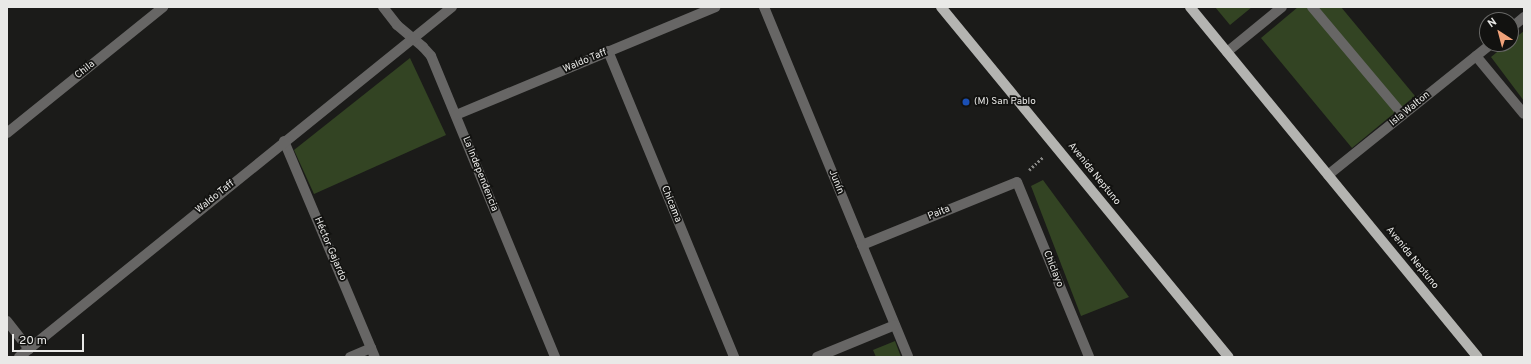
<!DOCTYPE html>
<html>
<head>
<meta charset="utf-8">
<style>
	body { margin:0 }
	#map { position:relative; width:1531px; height:364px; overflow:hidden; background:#1b1b19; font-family:Overpass,sans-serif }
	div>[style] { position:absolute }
	.green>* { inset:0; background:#334423 }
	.path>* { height:2.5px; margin-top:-1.25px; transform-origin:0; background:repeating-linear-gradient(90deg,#878785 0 2px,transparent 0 4px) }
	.minor>* { height:10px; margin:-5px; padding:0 5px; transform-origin:5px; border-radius:5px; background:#676665 }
	.major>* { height:10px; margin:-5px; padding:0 5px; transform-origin:5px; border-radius:5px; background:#b4b4b1 }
	.dots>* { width:11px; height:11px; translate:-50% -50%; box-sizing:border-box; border:2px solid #121210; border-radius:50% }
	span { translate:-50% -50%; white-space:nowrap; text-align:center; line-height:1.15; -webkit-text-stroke:3.5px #121210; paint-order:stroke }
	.street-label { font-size:10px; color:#e9e9e7 }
	.poi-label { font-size:10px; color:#e9e9e7 }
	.left { translate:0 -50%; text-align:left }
	.frame { position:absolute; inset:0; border:8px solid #e9e9e7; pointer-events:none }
	.north { position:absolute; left:1479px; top:12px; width:40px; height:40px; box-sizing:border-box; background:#121210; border:1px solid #686866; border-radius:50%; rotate:324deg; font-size:11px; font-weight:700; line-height:16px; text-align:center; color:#e9e9e7 }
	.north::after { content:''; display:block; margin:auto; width:14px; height:18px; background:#f0a27a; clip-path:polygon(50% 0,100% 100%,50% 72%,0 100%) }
	.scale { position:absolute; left:12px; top:334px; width:72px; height:18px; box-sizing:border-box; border:2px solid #e9e9e7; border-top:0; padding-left:5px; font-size:12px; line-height:14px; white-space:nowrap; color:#e9e9e7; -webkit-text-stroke:3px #121210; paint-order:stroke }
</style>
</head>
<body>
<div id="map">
	<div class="green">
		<i style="clip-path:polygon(1215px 7px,1252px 7px,1230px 25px)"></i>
		<i style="clip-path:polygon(1298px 7px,1341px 7px,1415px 96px,1352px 148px,1261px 38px)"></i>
		<i style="clip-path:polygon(1524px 31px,1524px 101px,1491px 57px,1507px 44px,1511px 44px,1511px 41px)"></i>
		<i style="clip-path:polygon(410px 58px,446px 135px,314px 194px,294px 150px)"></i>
		<i style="clip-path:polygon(1043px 180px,1129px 297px,1081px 316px,1031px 186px)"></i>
		<i style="clip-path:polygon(895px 341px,901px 357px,876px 357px,873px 350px)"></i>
	</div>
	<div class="path">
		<i style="left:1029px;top:170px;width:19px;rotate:-43deg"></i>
	</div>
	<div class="minor">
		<i style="left:383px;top:7px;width:23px;rotate:52deg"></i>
		<i style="left:397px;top:25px;width:34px;rotate:40deg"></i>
		<i style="left:423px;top:47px;width:12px;rotate:48deg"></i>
		<i style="left:431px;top:56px;width:326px;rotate:67.6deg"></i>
		<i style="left:764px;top:7px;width:378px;rotate:67.6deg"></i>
		<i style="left:1312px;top:7px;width:141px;rotate:49.9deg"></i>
		<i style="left:1511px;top:28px;width:17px;rotate:-40deg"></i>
		<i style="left:608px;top:51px;width:331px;rotate:67.6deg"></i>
		<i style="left:1227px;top:52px;width:71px;rotate:-39.3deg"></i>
		<i style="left:1476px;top:56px;width:75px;rotate:50.4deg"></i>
		<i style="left:456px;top:115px;width:281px;rotate:-22.6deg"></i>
		<i style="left:7px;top:133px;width:201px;rotate:-38.9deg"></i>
		<i style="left:284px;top:141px;width:234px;rotate:67.2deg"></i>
		<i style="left:1328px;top:175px;width:209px;rotate:-38.8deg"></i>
		<i style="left:862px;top:245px;width:167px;rotate:-22.1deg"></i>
		<i style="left:1017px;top:182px;width:189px;rotate:67.6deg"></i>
		<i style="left:7px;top:321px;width:36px;rotate:52deg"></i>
		<i style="left:19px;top:357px;width:557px;rotate:-38.95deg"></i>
		<i style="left:350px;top:357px;width:23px;rotate:-23deg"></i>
		<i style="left:817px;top:357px;width:84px;rotate:-22.3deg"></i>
	</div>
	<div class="major">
		<i style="left:941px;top:7px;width:453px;rotate:50.6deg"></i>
		<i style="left:1190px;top:7px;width:453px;rotate:50.6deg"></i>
	</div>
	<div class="dots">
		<i style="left:966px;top:102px;background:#1a4fb4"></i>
	</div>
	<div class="street-label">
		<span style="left:585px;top:61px;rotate:-23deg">Waldo Taff</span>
		<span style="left:85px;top:70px;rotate:-39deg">Chila</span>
		<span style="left:1410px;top:109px;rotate:-39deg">Isla Walton</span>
		<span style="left:480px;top:174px;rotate:68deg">La Independencia</span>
		<span style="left:1094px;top:174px;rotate:51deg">Avenida Neptuno</span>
		<span style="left:836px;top:182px;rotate:68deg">Junín</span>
		<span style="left:215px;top:197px;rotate:-39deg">Waldo Taff</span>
		<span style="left:671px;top:204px;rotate:68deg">Chicama</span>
		<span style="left:939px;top:213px;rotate:-22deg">Paita</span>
		<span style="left:330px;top:249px;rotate:67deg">Héctor Gajardo</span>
		<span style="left:1412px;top:258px;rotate:51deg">Avenida Neptuno</span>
		<span style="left:1053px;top:269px;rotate:68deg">Chiclayo</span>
	</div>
	<div class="poi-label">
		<span class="left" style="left:974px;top:102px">(M) San Pablo</span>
	</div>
	<div class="frame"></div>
	<div class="north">N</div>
	<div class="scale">20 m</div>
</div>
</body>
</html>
